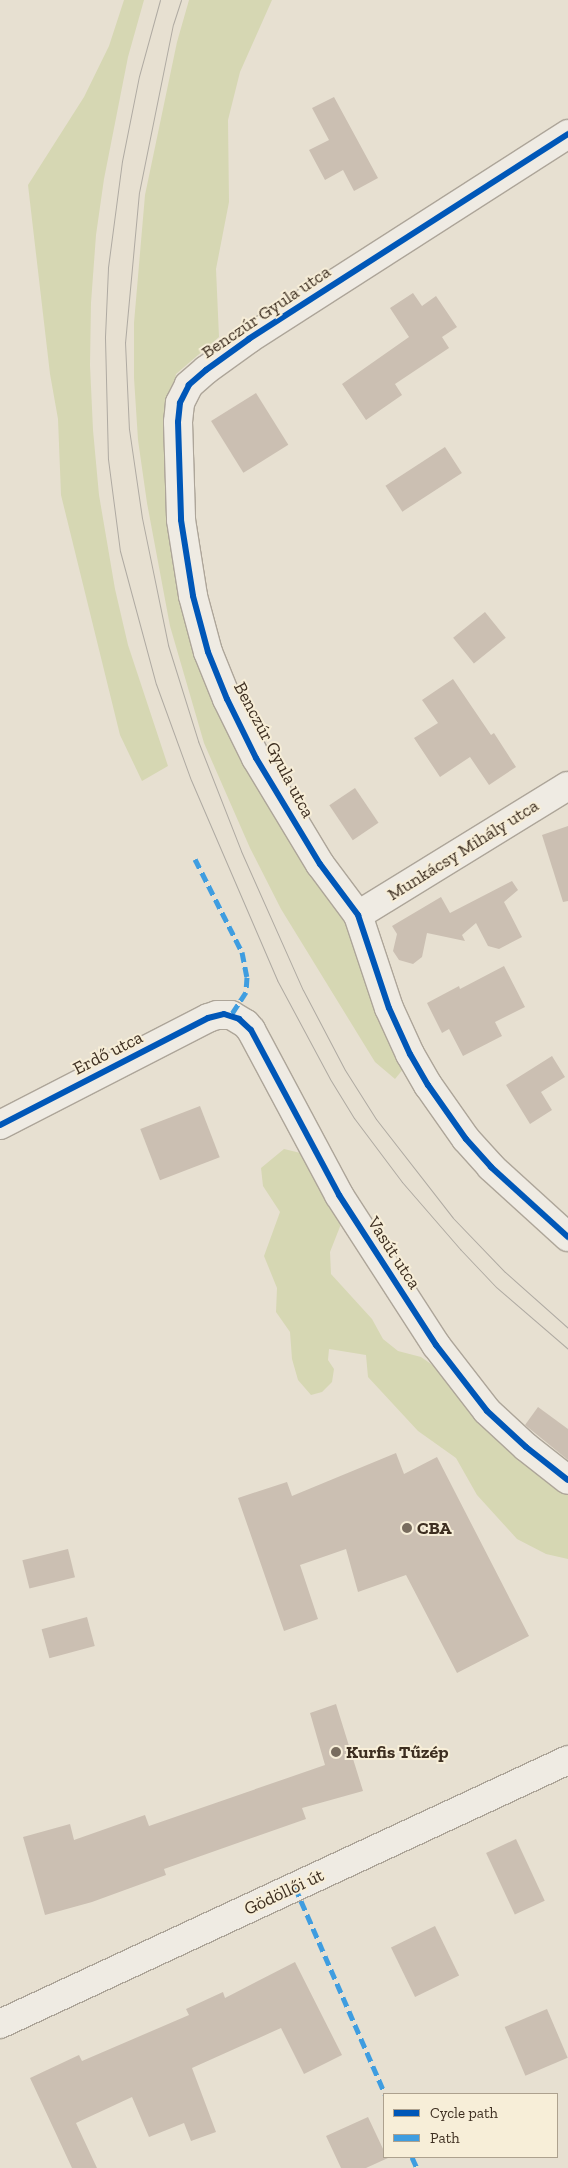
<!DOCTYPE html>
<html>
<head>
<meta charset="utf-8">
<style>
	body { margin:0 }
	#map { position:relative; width:568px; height:2168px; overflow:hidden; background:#e7e0d1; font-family:"Zilla Slab",serif }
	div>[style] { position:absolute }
	.green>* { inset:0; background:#d6d7b3 }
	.building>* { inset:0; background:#cbbfb2; transform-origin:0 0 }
	.roads { filter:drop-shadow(1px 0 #ada599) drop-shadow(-1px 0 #ada599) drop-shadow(0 1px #ada599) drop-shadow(0 -1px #ada599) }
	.minor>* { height:28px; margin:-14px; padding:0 14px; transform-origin:14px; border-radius:14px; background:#efebe3 }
	.tertiary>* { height:28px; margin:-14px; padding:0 14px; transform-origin:14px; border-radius:14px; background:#efebe3 }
	.secondary>* { height:28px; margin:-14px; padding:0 14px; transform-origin:14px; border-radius:14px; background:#efebe3 }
	.tram>* { height:1px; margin:-0.5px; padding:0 0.5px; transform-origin:0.5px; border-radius:0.5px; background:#afaaa2 }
	.quiet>* { height:5px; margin-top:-2.5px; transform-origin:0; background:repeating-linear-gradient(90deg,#3f9de0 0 10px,transparent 0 15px) }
	.cycleway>* { height:6px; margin:-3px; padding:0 3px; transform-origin:3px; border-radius:3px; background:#0057b8 }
	.dots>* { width:14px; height:14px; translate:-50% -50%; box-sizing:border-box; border:2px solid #f7eed8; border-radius:50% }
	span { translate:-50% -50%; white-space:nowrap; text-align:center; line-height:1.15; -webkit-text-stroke:4px #f7eed8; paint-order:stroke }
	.street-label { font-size:18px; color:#3d2e20 }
	.poi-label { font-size:18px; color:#3d2e20; font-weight:700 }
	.left { translate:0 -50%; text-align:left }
	.legend { position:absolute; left:383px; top:2093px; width:175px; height:65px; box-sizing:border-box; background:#f7eed8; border:1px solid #ada18e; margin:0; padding:6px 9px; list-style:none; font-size:15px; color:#3d2e20 }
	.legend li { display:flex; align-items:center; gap:10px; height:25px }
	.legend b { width:25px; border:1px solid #ada18e }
</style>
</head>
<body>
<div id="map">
	<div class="green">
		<i style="clip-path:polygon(124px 0,144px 0,128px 57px,104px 179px,96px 235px,91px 303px,90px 365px,93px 430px,99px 495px,115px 589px,128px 645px,168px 766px,142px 781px,120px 735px,61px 495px,58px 419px,50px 374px,28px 185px,84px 97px,109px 46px)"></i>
		<i style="clip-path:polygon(189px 0,272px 0,240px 72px,228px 120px,229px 202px,216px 269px,219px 337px,176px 374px,168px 412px,185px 593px,350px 933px,404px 1068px,395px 1079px,375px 1062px,359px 1036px,281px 909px,250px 848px,204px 743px,170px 626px,147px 503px,138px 440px,134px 378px,134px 323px,145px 195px,177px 42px)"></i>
		<i style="clip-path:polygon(284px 1149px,313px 1156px,343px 1219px,330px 1252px,331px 1274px,372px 1319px,383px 1339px,398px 1351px,421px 1357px,444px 1373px,568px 1490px,568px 1559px,546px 1554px,517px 1539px,477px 1495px,456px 1458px,418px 1431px,368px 1377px,366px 1355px,329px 1349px,328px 1360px,334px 1369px,332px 1382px,322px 1392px,311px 1395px,298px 1380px,292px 1359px,290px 1332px,276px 1312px,277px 1288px,264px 1256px,280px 1212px,263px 1186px,261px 1168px)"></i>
	</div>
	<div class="building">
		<i style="clip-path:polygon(334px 97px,378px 178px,354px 191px,343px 170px,325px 180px,309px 150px,329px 140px,312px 108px)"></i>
		<i style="clip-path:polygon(413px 293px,422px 306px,436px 296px,457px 327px,442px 337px,449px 348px,395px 384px,402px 395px,366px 420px,342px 384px,409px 337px,390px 308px)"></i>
		<i style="left:256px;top:393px;width:61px;height:53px;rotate:58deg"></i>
		<i style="left:445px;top:447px;width:31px;height:71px;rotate:57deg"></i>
		<i style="left:485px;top:612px;width:33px;height:41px;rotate:51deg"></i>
		<i style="clip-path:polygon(453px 679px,491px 735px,494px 733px,516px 767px,489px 785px,470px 757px,440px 777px,414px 738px,438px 723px,422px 700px)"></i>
		<i style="left:355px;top:788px;width:42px;height:31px;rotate:56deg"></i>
		<i style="clip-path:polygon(568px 826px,568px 901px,563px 902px,542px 835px)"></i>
		<i style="clip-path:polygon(512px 881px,518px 890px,504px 902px,522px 937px,499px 949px,488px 946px,476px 923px,462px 935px,465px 941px,427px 933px,422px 957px,413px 964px,399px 960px,393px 951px,397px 934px,392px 926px,441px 897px,450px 913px)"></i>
		<i style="clip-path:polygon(504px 966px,525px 1007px,495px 1022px,502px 1036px,463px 1056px,449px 1029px,442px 1033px,427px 1003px,459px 986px,460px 989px)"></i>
		<i style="clip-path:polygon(552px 1056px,565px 1077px,541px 1092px,552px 1110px,530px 1124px,506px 1085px)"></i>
		<i style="left:200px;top:1106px;width:55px;height:64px;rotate:69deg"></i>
		<i style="clip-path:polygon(538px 1407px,568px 1429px,568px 1460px,525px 1425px)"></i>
		<i style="clip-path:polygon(396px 1453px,404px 1474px,437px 1457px,529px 1636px,457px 1673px,406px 1575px,358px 1592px,346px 1549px,300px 1565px,318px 1619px,284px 1631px,238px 1498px,287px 1482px,292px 1496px)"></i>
		<i style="left:68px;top:1549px;width:29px;height:47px;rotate:76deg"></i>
		<i style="left:87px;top:1617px;width:30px;height:47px;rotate:75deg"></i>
		<i style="clip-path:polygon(336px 1704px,363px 1791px,302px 1808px,306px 1819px,164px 1869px,166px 1875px,92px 1902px,45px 1915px,23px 1837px,70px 1824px,74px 1840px,145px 1815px,149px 1826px,325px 1765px,310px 1713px)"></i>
		<i style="left:516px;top:1839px;width:68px;height:33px;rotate:65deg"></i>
		<i style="left:435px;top:1926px;width:55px;height:49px;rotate:64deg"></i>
		<i style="clip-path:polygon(295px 1962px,342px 2055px,304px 2074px,281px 2028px,192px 2068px,216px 2132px,191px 2141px,184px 2123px,149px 2137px,132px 2097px,76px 2123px,97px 2168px,72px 2168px,30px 2078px,79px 2055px,82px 2061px,189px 2015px,186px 2009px,223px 1992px,225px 1998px)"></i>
		<i style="left:547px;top:2009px;width:53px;height:46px;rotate:67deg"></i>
		<i style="clip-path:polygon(368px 2117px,384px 2151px,384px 2157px,388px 2158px,366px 2168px,341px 2168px,326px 2136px)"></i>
	</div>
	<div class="roads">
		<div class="minor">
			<i style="left:568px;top:134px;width:379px;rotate:147.3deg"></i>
			<i style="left:249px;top:339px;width:53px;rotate:144.2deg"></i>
			<i style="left:206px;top:370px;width:23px;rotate:139deg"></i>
			<i style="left:189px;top:385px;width:20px;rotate:117deg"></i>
			<i style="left:180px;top:403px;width:19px;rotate:96deg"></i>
			<i style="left:178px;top:422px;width:98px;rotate:88.2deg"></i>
			<i style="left:181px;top:520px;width:77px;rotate:81deg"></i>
			<i style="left:193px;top:596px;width:58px;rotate:75deg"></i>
			<i style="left:208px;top:652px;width:51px;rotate:68deg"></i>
			<i style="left:227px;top:699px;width:66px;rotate:63.8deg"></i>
			<i style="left:256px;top:758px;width:124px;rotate:58.9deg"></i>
			<i style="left:320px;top:864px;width:64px;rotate:53.3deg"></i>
			<i style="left:358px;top:915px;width:98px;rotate:71.6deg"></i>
			<i style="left:389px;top:1008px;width:51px;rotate:65.5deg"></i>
			<i style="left:410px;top:1054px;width:36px;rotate:60deg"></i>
			<i style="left:428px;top:1085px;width:66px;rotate:54.9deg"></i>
			<i style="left:466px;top:1139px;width:38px;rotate:48deg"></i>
			<i style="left:491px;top:1167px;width:104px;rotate:42.3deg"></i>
			<i style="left:358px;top:915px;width:246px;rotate:-31.6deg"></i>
			<i style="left:0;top:1125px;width:234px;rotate:-27.2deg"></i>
			<i style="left:208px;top:1018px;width:9px;rotate:-18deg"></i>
			<i style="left:217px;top:1015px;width:14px"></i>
			<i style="left:231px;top:1015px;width:17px;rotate:31deg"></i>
			<i style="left:246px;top:1024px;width:8px;rotate:50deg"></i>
			<i style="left:251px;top:1030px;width:187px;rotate:61.9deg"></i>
		</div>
		<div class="tertiary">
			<i style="left:339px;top:1195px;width:179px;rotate:57.1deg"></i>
			<i style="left:436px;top:1345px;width:83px;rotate:52.3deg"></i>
			<i style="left:487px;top:1411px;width:53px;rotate:42.7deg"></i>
			<i style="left:526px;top:1447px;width:53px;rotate:38.2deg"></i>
		</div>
		<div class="secondary">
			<i style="left:0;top:2024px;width:626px;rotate:-24.93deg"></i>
		</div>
	</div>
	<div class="tram">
		<i style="left:160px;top:0;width:79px;rotate:105.4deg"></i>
		<i style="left:139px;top:76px;width:87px;rotate:101.3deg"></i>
		<i style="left:122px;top:161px;width:108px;rotate:97.5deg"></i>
		<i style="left:108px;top:268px;width:70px;rotate:92.5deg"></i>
		<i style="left:105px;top:338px;width:121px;rotate:88.6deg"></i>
		<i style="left:108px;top:459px;width:93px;rotate:82.6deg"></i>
		<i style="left:120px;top:551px;width:138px;rotate:74.9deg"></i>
		<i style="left:156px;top:684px;width:102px;rotate:70deg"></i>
		<i style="left:191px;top:780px;width:218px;rotate:66.7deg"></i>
		<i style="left:277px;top:980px;width:112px;rotate:61.8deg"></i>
		<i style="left:330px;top:1079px;width:46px;rotate:58.4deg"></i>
		<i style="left:354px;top:1118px;width:80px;rotate:53.1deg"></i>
		<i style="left:402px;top:1182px;width:89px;rotate:49.1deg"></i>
		<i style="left:460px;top:1249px;width:52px;rotate:46.5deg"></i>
		<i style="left:496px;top:1287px;width:95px;rotate:40.7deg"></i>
		<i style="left:181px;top:0;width:25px;rotate:108deg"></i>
		<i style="left:173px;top:24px;width:171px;rotate:101.4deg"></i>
		<i style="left:139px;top:192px;width:151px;rotate:95.3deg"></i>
		<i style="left:125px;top:342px;width:87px;rotate:87.4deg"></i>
		<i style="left:129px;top:429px;width:90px;rotate:81.7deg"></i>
		<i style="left:142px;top:518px;width:130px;rotate:78.4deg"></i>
		<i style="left:168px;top:645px;width:101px;rotate:72.6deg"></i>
		<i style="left:198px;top:741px;width:118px;rotate:68.6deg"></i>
		<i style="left:241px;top:851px;width:152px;rotate:66deg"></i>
		<i style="left:303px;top:990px;width:90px;rotate:62.3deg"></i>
		<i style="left:345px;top:1070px;width:58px;rotate:57.7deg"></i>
		<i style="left:376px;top:1119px;width:125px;rotate:52.1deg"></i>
		<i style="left:453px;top:1218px;width:75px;rotate:46.1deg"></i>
		<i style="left:505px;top:1272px;width:84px;rotate:41.6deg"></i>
	</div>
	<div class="quiet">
		<i style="left:195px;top:859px;width:104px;rotate:63.2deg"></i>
		<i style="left:242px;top:952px;width:25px;rotate:79deg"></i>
		<i style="left:247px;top:977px;width:15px;rotate:94deg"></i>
		<i style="left:246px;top:992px;width:27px;rotate:123deg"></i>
		<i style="left:295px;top:1887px;width:226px;rotate:66.5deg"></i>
		<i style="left:412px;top:2157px;width:12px;rotate:66deg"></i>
	</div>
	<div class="cycleway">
		<i style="left:568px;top:134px;width:379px;rotate:147.3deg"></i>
		<i style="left:249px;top:339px;width:53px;rotate:144.2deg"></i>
		<i style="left:206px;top:370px;width:23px;rotate:139deg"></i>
		<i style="left:189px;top:385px;width:20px;rotate:117deg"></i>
		<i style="left:180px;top:403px;width:19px;rotate:96deg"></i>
		<i style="left:178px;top:422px;width:98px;rotate:88.2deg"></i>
		<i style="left:181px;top:520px;width:77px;rotate:81deg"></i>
		<i style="left:193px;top:596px;width:58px;rotate:75deg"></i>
		<i style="left:208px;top:652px;width:51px;rotate:68deg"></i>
		<i style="left:227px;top:699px;width:66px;rotate:63.8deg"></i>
		<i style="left:256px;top:758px;width:124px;rotate:58.9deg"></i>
		<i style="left:320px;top:864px;width:64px;rotate:53.3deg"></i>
		<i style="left:358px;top:915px;width:98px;rotate:71.6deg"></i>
		<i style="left:389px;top:1008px;width:51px;rotate:65.5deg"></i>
		<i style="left:410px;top:1054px;width:36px;rotate:60deg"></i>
		<i style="left:428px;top:1085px;width:66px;rotate:54.9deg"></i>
		<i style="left:466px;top:1139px;width:38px;rotate:48deg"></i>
		<i style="left:491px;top:1167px;width:104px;rotate:42.3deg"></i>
		<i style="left:0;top:1125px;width:234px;rotate:-27.2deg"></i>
		<i style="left:208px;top:1018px;width:16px;rotate:-14deg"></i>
		<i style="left:224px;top:1014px;width:16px;rotate:18deg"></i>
		<i style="left:239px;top:1019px;width:16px;rotate:43deg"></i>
		<i style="left:251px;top:1030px;width:187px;rotate:61.9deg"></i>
		<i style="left:339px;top:1195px;width:179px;rotate:57.1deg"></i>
		<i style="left:436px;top:1345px;width:83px;rotate:52.3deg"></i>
		<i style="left:487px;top:1411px;width:53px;rotate:42.7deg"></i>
		<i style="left:526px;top:1447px;width:53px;rotate:38.2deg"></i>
	</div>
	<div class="dots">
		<i style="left:407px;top:1528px;background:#786c5e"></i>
		<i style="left:336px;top:1752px;background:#786c5e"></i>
	</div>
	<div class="street-label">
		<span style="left:266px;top:312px;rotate:-34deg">Benczúr Gyula utca</span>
		<span style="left:274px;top:750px;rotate:62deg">Benczúr Gyula utca</span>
		<span style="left:463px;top:850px;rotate:-32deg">Munkácsy Mihály utca</span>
		<span style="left:108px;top:1053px;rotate:-27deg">Erdő utca</span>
		<span style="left:394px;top:1253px;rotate:57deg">Vasút utca</span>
		<span style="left:284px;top:1892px;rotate:-25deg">Gödöllői út</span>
	</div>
	<div class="poi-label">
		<span class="left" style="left:417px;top:1528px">CBA</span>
		<span class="left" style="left:346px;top:1752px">Kurfis Tűzép</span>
	</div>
	<ul class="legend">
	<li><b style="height:6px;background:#0057b8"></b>Cycle path</li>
	<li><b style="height:6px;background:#3f9de0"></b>Path</li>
	</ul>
</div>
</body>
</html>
